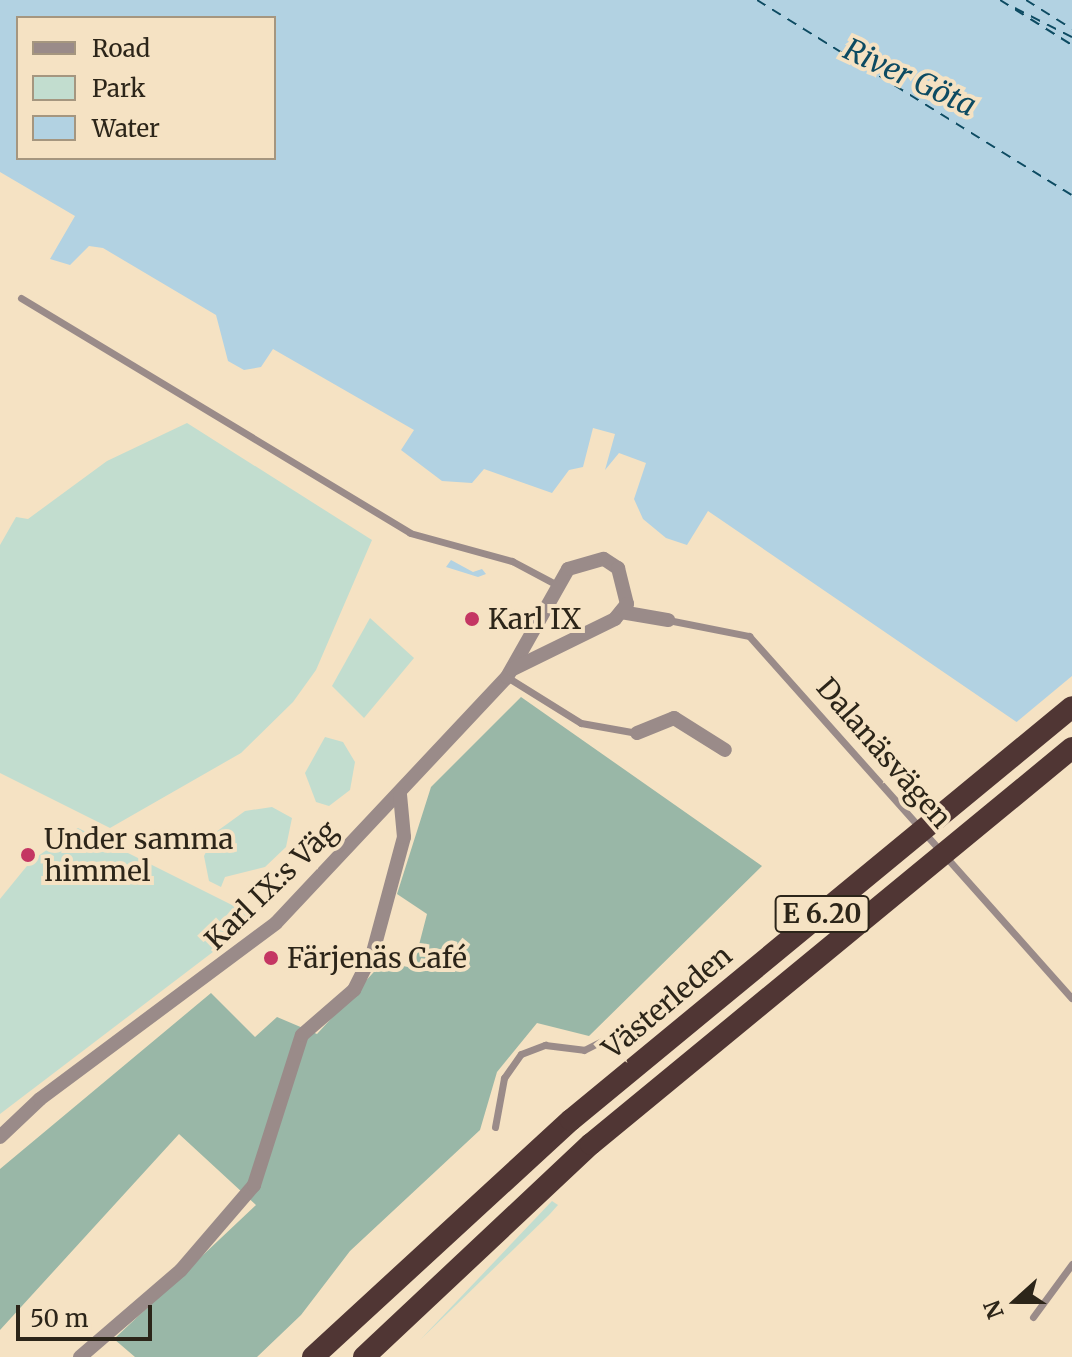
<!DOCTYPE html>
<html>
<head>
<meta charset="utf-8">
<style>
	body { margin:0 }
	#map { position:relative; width:1072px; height:1357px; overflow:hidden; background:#f5e2c3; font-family:Merriweather,serif }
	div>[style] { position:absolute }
	.green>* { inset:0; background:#c2ddcf }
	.forest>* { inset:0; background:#99b7a7 }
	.water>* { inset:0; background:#b2d2e2 }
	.pier>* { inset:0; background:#f5e2c3 }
	.ferry>* { height:2px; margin-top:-1px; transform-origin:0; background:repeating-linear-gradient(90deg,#0d4b62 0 10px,transparent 0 18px) }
	.service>* { height:7px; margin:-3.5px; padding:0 3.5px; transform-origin:3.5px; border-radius:3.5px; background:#9a8b89 }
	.minor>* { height:14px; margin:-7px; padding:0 7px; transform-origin:7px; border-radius:7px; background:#9a8b89 }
	.trunk>* { height:22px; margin:-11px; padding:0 11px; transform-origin:11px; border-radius:11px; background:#503634 }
	.trunk-bridge>* { height:22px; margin:-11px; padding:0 11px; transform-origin:11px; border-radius:11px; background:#503634 }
	.dots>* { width:22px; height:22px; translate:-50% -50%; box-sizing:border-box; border:4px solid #f5e2c3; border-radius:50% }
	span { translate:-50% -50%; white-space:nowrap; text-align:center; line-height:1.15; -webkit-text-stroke:8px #f5e2c3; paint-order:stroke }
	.shield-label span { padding:2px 6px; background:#f5e2c3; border:2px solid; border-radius:6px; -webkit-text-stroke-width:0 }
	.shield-label { font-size:26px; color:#2c2519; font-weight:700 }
	.poi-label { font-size:28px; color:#2c2519 }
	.left { translate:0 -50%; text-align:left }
	.street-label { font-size:28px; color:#2c2519 }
	.water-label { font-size:30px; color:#0d4b62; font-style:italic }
	.legend { position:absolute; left:16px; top:16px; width:260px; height:144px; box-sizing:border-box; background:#f5e2c3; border:2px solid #a5967f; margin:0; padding:10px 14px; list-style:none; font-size:24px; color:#2c2519 }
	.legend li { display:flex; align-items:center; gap:16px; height:40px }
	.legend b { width:40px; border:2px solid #a5967f }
	.north { position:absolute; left:976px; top:1261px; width:80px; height:80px; -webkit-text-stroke:6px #f5e2c3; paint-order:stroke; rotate:249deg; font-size:22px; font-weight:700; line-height:32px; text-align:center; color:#2c2519 }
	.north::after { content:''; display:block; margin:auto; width:28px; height:36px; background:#2c2519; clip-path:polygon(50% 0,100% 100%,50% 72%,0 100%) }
	.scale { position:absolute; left:16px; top:1305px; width:136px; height:36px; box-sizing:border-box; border:4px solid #2c2519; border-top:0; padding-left:10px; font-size:24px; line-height:28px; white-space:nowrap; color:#2c2519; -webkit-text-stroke:6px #f5e2c3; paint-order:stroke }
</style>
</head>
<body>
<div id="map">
	<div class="green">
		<i style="clip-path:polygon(187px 423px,372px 540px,316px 670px,293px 702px,241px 753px,110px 828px,0 773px,0 545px,16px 517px,28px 519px,107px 461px)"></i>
		<i style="clip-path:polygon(370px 618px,414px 658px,364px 718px,332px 686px)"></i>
		<i style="clip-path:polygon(325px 737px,343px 742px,355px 762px,350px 790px,329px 806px,316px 802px,305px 773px)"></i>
		<i style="clip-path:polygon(272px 807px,292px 818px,286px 847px,265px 867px,225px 877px,221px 887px,209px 881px,204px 856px,216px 832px,245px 811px)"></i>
		<i style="clip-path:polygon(78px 828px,250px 914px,251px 923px,0 1114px,0 899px,31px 861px)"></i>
		<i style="clip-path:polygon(552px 1201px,558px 1205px,549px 1215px,420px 1340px)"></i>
	</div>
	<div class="forest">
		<i style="clip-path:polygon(521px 697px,762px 866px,589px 1036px,537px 1023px,497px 1072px,480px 1130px,350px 1251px,301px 1315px,257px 1357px,135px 1357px,114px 1339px,256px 1205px,179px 1134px,0 1330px,0 1169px,211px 993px,255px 1037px,277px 1017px,317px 1034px,383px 962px,413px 968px,427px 914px,397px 894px,431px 787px)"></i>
	</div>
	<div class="water">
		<i style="clip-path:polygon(evenodd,0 0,1072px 0,1072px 760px,708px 511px,687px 545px,666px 538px,643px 519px,634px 499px,646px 463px,619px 453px,605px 470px,615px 434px,593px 428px,583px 467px,569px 470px,552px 493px,484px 469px,472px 483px,442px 481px,401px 450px,414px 430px,273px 349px,261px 367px,244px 370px,228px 361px,216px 315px,103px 248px,89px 246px,70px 265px,50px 259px,75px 216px,0 172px,0 0,18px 18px,274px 18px,274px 158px,18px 158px,18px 18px)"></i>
		<i style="clip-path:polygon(451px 560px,473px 572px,482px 569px,486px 574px,478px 577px,446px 567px)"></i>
	</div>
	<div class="pier">
		<i style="clip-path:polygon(1072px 676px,1072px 764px,1013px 725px)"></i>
	</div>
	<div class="ferry">
		<i style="left:757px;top:0;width:370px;rotate:31.8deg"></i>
		<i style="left:1000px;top:0;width:85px;rotate:32deg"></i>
		<i style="left:1026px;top:0;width:54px;rotate:32.2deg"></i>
		<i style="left:1015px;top:8px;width:64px;rotate:27deg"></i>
	</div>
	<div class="service">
		<i style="left:21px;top:298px;width:454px;rotate:31.1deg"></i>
		<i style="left:410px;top:533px;width:106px;rotate:15.4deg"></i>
		<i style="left:512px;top:561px;width:53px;rotate:28deg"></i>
		<i style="left:668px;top:620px;width:83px;rotate:11.2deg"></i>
		<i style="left:749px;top:636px;width:485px;rotate:48.3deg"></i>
		<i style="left:507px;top:677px;width:87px;rotate:31.9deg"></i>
		<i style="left:581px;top:723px;width:57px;rotate:10.1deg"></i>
		<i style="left:495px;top:1127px;width:50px;rotate:-79.6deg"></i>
		<i style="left:504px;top:1078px;width:29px;rotate:-55deg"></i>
		<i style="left:521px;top:1054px;width:26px;rotate:-21deg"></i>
		<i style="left:545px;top:1045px;width:39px;rotate:7deg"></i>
		<i style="left:584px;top:1050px;width:86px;rotate:-26.9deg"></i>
		<i style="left:1033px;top:1317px;width:66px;rotate:-53.7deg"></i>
	</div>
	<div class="minor">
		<i style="left:621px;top:612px;width:48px;rotate:9.7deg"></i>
		<i style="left:637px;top:733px;width:40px;rotate:-22deg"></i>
		<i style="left:674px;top:718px;width:60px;rotate:32.1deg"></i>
		<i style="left:0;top:1137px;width:55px;rotate:-43.5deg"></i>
		<i style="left:40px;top:1099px;width:294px;rotate:-36.7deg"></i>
		<i style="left:276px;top:923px;width:337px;rotate:-46.8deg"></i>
		<i style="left:507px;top:677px;width:124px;rotate:-60.5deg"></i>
		<i style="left:568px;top:569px;width:37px;rotate:-16deg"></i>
		<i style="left:604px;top:559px;width:17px;rotate:33deg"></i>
		<i style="left:618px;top:568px;width:37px;rotate:76deg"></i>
		<i style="left:627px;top:604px;width:19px;rotate:129deg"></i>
		<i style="left:615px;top:619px;width:114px;rotate:153.9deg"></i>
		<i style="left:80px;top:1357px;width:133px;rotate:-40.7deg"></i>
		<i style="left:181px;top:1270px;width:112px;rotate:-49.3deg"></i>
		<i style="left:254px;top:1185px;width:157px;rotate:-72.3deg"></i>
		<i style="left:302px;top:1035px;width:69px;rotate:-40.9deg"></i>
		<i style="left:354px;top:990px;width:42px;rotate:-63.4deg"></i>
		<i style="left:373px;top:952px;width:119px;rotate:-74.9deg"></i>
		<i style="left:404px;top:837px;width:42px;rotate:-95.4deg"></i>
	</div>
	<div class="trunk">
		<i style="left:313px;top:1357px;width:350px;rotate:-42.6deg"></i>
		<i style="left:364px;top:1357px;width:311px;rotate:-43.2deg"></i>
	</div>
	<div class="trunk-bridge">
		<i style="left:571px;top:1120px;width:649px;rotate:-39.5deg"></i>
		<i style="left:591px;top:1144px;width:623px;rotate:-39.46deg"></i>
	</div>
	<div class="dots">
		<i style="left:472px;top:619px;background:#c43663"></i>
		<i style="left:28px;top:855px;background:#c43663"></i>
		<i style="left:271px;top:958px;background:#c43663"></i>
	</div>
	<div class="shield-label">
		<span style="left:822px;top:914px">E 6.20</span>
	</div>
	<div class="poi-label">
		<span class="left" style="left:488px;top:619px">Karl IX</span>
		<span class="left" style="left:44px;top:855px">Under samma<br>himmel</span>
		<span class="left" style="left:287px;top:958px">Färjenäs Café</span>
	</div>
	<div class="street-label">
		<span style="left:884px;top:753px;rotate:49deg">Dalanäsvägen</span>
		<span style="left:271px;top:885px;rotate:-44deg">Karl IX:s Väg</span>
		<span style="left:667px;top:1002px;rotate:-40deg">Västerleden</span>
	</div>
	<div class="water-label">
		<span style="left:910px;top:77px;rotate:25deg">River Göta</span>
	</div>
	<ul class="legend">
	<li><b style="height:10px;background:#9a8b89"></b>Road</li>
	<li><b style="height:22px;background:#c2ddcf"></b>Park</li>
	<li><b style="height:22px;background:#b2d2e2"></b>Water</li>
	</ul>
	<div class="north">N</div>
	<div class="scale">50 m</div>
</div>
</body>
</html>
